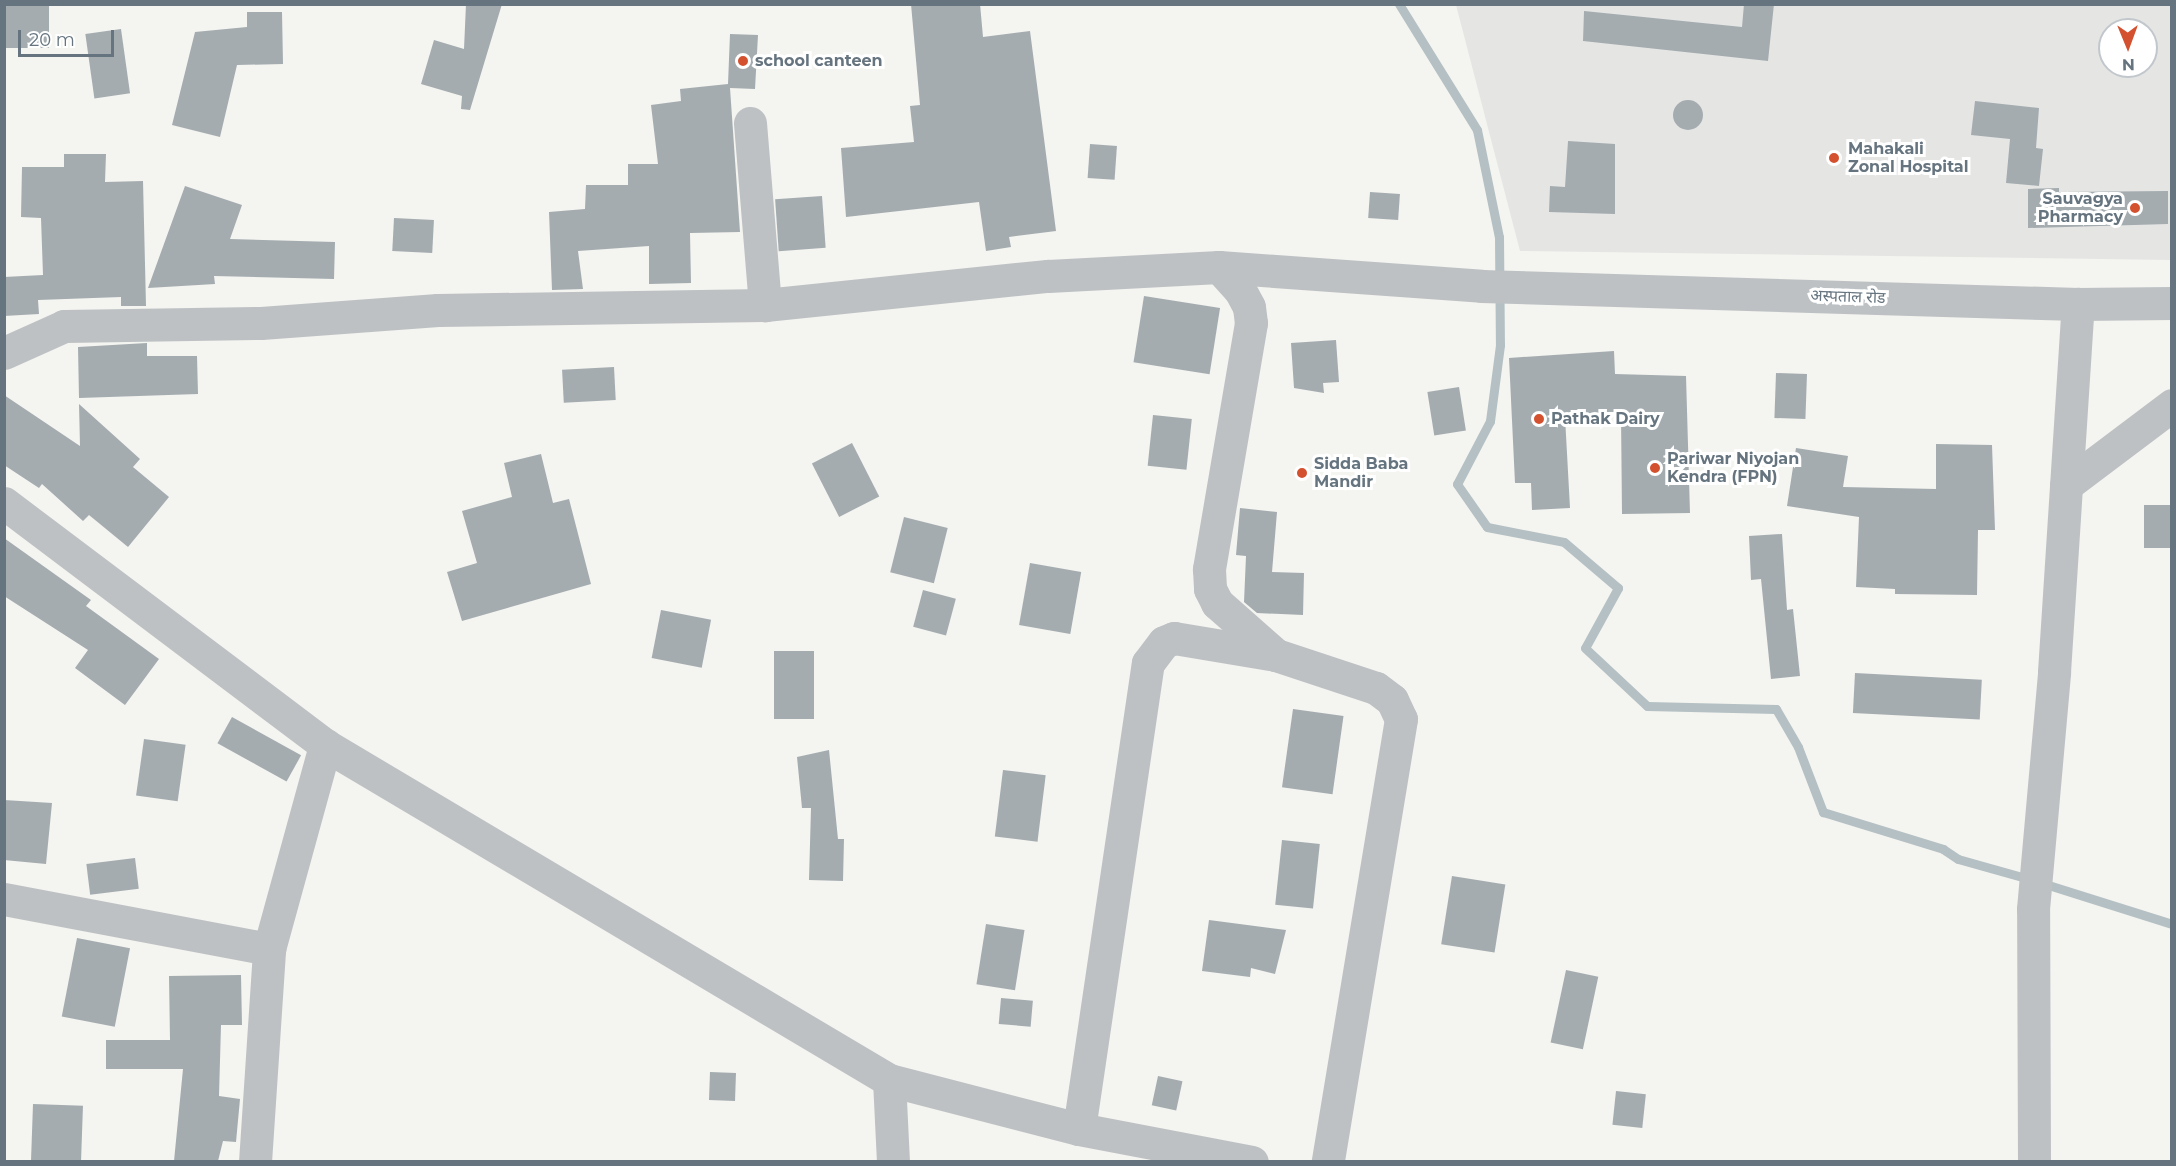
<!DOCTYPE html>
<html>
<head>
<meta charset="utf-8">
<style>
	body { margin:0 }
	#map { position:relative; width:2176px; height:1166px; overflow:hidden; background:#f4f4f0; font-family:Montserrat,"Noto Sans Devanagari",sans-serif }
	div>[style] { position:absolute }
	.built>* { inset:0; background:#e5e5e4 }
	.stream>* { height:9px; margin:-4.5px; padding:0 4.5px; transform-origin:4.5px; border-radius:4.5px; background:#b4c0c3 }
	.building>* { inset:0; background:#a4acb0; transform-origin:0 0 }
	.round { border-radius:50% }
	.minor>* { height:33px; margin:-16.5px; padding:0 16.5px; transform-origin:16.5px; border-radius:16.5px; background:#bdc1c4 }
	.dots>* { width:16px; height:16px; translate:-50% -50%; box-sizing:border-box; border:3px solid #fff; border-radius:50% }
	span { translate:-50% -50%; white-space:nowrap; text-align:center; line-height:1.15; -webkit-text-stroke:6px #fff; paint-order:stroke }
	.poi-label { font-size:16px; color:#65747f; font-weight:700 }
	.left { translate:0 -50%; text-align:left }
	.right { translate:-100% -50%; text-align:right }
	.street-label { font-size:16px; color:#65747f }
	.frame { position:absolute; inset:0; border:6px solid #65747f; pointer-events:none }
	.north { position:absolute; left:2098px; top:18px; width:60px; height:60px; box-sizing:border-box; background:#fff; border:2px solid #c1c7cc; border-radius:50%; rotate:179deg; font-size:16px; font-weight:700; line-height:24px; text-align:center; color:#65747f }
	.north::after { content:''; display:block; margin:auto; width:21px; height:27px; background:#d45130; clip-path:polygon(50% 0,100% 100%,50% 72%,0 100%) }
	.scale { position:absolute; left:18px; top:30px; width:96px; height:27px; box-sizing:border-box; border:3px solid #65747f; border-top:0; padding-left:8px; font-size:18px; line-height:21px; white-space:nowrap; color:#65747f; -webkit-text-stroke:4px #fff; paint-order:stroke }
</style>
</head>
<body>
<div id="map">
	<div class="built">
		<i style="clip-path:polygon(evenodd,1456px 5px,2171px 5px,2171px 260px,1520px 251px,1456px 5px,2110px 30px,2146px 30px,2146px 66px,2110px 66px,2110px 30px)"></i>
	</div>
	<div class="stream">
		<i style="left:1399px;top:4px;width:148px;rotate:58.2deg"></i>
		<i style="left:1477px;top:130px;width:109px;rotate:78.4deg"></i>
		<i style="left:1499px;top:237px;width:108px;rotate:89.5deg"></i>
		<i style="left:1500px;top:345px;width:77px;rotate:97.5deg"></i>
		<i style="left:1490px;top:421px;width:71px;rotate:117.6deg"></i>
		<i style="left:1457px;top:484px;width:52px;rotate:55.1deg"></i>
		<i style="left:1487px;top:527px;width:78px;rotate:11deg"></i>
		<i style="left:1564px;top:542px;width:71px;rotate:40.4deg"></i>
		<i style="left:1618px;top:588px;width:68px;rotate:118.8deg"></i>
		<i style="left:1585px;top:648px;width:85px;rotate:43.1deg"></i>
		<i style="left:1647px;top:706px;width:129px;rotate:1.3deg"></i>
		<i style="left:1776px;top:709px;width:44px;rotate:59.9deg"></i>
		<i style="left:1798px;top:747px;width:70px;rotate:69deg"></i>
		<i style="left:1823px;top:812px;width:126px;rotate:17.1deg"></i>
		<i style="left:1943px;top:849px;width:18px;rotate:34deg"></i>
		<i style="left:1958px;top:859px;width:74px;rotate:15.7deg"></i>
		<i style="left:2042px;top:883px;width:136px;rotate:17.5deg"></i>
	</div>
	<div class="building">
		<i style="left:4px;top:4px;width:45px;height:44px"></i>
		<i style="clip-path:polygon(466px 4px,502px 4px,470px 110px,461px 109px,462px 96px,421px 84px,434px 40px,464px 49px)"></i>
		<i style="clip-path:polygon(911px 4px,980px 4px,983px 37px,1030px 31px,1056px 231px,1009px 237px,1011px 247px,986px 251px,979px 202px,846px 217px,841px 148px,914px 142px,910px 106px,920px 105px)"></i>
		<i style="clip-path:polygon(1744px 4px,1774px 4px,1768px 61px,1583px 41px,1584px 11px,1742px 27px)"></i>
		<i style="clip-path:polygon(247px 12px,282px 12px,283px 64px,237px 65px,220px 137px,172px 125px,195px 32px,247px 27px)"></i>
		<i style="left:121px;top:29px;width:65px;height:36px;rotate:82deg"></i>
		<i style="clip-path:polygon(730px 34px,758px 35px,755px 89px,730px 88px,740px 232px,690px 233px,691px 283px,649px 284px,649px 246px,578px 251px,583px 289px,552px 290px,549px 212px,585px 209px,586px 185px,628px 185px,628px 164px,658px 164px,651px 105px,681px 101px,680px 89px,728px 84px)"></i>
		<i class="round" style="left:1673px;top:100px;width:30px;height:30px"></i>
		<i style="clip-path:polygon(1975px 101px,2039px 108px,2036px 148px,2043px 149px,2039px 186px,2006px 183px,2010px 139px,1971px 135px)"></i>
		<i style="clip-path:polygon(1568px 141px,1615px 144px,1615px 214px,1549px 212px,1550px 186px,1565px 187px)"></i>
		<i style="left:1090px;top:144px;width:27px;height:34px;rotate:4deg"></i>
		<i style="clip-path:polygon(64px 154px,106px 154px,105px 182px,143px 181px,146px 306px,121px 306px,121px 297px,38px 300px,39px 314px,4px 316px,4px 277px,43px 275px,41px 218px,21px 217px,22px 167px,64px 167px)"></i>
		<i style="clip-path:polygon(185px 186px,242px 205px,230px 239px,335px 242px,334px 279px,214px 276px,215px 284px,148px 288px)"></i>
		<i style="clip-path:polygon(2059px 188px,2059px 192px,2168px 191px,2168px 224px,2028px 228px,2028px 189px)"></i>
		<i style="left:1370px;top:192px;width:30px;height:26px;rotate:4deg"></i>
		<i style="left:822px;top:196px;width:52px;height:47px;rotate:86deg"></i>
		<i style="left:394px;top:218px;width:40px;height:33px;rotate:3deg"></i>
		<i style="left:1144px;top:296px;width:77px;height:67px;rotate:9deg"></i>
		<i style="clip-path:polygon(1336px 340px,1339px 382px,1323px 383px,1324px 393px,1294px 388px,1291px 343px)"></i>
		<i style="clip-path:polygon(147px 343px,147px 356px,197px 356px,198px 394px,79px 398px,78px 347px)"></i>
		<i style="clip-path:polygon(1614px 351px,1615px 374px,1686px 376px,1690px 513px,1622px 514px,1621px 415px,1565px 417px,1570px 508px,1532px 510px,1531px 483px,1515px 483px,1509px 358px)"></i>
		<i style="left:614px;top:367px;width:33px;height:52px;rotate:87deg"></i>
		<i style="left:1776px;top:373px;width:31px;height:45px;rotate:2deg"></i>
		<i style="left:1459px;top:387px;width:44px;height:32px;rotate:81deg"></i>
		<i style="clip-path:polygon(4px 395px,80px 446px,79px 404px,140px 459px,133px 467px,169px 497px,128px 547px,89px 515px,83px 521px,42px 484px,39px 488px,4px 465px)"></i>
		<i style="left:1153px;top:415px;width:39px;height:51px;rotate:6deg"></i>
		<i style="left:852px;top:443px;width:60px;height:45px;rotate:63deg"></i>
		<i style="clip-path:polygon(1936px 444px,1992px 445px,1995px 530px,1978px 530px,1977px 595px,1895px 594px,1895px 589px,1856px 587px,1859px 517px,1787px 506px,1796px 448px,1848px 456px,1843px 487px,1936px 489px)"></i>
		<i style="clip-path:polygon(541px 454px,553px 503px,569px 499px,591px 584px,462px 621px,447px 572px,477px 563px,462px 511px,512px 497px,504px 463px)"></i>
		<i style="left:2172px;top:505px;width:43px;height:28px;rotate:90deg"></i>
		<i style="clip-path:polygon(1240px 508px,1277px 512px,1272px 572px,1304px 573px,1303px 615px,1257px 613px,1244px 602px,1246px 556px,1236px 555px)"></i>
		<i style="left:904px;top:517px;width:45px;height:57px;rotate:14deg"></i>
		<i style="clip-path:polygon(1782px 534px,1787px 610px,1793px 609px,1800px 676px,1771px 679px,1761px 579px,1751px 580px,1749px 536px)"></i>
		<i style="clip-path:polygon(4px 538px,91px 600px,86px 606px,159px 659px,125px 705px,75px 668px,88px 650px,4px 596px)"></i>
		<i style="left:1030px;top:563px;width:52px;height:63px;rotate:10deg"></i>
		<i style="left:923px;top:590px;width:34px;height:38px;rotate:15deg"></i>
		<i style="left:661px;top:610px;width:51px;height:49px;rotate:11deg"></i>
		<i style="left:774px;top:651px;width:40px;height:68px"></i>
		<i style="left:1855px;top:673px;width:127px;height:40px;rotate:3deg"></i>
		<i style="left:1293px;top:709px;width:51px;height:79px;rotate:8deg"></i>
		<i style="left:232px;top:717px;width:79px;height:30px;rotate:29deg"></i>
		<i style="left:144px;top:739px;width:42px;height:57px;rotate:8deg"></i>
		<i style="clip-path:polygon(829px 750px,838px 839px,844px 839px,843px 881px,809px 880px,811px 808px,802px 808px,797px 757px)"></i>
		<i style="left:1003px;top:770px;width:43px;height:67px;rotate:7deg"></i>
		<i style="clip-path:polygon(4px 800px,52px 803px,46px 864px,4px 860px)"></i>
		<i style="left:1282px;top:840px;width:38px;height:65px;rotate:6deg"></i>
		<i style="left:135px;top:858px;width:31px;height:49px;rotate:83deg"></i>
		<i style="left:1452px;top:876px;width:54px;height:69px;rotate:9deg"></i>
		<i style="clip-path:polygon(1209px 920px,1286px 930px,1275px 974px,1251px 968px,1250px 977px,1202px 971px)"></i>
		<i style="left:986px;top:924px;width:39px;height:61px;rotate:9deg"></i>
		<i style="left:77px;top:938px;width:54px;height:80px;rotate:11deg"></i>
		<i style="left:1566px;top:970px;width:33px;height:74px;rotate:12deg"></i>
		<i style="clip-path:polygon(241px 975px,242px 1025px,221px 1025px,219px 1096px,240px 1099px,236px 1142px,223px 1141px,218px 1161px,174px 1161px,183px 1069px,106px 1069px,106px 1040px,170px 1040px,169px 976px)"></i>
		<i style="left:1001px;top:998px;width:32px;height:26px;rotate:5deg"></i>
		<i style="left:710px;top:1072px;width:26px;height:28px;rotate:2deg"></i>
		<i style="left:1158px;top:1076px;width:25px;height:30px;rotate:12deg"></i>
		<i style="left:1616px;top:1091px;width:30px;height:34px;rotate:6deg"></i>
		<i style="left:33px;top:1104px;width:50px;height:57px;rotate:2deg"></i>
	</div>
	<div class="minor">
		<i style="left:750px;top:123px;width:183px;rotate:85.3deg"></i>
		<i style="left:1219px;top:267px;width:31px;rotate:48deg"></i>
		<i style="left:1240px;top:290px;width:19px;rotate:62deg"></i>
		<i style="left:1249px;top:307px;width:16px;rotate:83deg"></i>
		<i style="left:1251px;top:323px;width:250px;rotate:99.7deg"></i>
		<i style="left:1209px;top:569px;width:20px;rotate:87deg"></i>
		<i style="left:1210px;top:589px;width:16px;rotate:63deg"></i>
		<i style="left:1217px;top:603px;width:79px;rotate:41.4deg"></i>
		<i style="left:1276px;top:655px;width:105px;rotate:18.3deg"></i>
		<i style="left:1376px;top:688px;width:20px;rotate:37deg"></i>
		<i style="left:1392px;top:700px;width:21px;rotate:65deg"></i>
		<i style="left:1401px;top:719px;width:449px;rotate:99.4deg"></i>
		<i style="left:4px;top:353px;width:66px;rotate:-24.2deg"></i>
		<i style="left:64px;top:326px;width:197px;rotate:-0.9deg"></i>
		<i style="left:261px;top:323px;width:177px;rotate:-4.2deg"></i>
		<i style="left:438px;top:310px;width:327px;rotate:-0.9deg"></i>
		<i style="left:765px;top:305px;width:284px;rotate:-5.9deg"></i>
		<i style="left:1048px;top:276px;width:171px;rotate:-3deg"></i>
		<i style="left:1219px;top:267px;width:263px;rotate:4.1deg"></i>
		<i style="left:1481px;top:286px;width:597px;rotate:1.73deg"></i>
		<i style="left:2078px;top:304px;width:94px;rotate:-0.6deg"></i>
		<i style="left:2066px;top:485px;width:133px;rotate:-37deg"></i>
		<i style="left:4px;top:503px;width:402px;rotate:37deg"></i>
		<i style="left:325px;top:745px;width:656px;rotate:30.71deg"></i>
		<i style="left:889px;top:1080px;width:196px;rotate:14.5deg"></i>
		<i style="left:1079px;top:1129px;width:176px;rotate:10.8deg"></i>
		<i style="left:4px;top:899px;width:270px;rotate:10.7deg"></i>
		<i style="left:889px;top:1080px;width:82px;rotate:87.2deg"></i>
		<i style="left:1079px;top:1129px;width:471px;rotate:-81.6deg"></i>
		<i style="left:1148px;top:663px;width:26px;rotate:-53deg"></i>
		<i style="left:1164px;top:642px;width:11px;rotate:-22deg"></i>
		<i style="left:1174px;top:638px;width:103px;rotate:9.5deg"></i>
		<i style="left:255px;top:1162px;width:213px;rotate:-86.2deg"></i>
		<i style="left:269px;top:949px;width:212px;rotate:-74.6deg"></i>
		<i style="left:2034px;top:1162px;width:253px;rotate:-90.2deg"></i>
		<i style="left:2033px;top:909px;width:238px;rotate:-84.9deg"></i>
		<i style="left:2054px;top:672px;width:369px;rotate:-86.3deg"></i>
	</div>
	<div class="dots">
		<i style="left:743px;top:61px;background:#d45130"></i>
		<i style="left:1834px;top:158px;background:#d45130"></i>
		<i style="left:2135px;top:208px;background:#d45130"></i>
		<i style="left:1539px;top:419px;background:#d45130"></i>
		<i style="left:1655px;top:468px;background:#d45130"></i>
		<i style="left:1302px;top:473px;background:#d45130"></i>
	</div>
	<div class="poi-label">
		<span class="left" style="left:755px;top:61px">school canteen</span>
		<span class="left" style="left:1848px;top:158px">Mahakali<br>Zonal Hospital</span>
		<span class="right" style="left:2123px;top:208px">Sauvagya<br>Pharmacy</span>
		<span class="left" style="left:1551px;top:419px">Pathak Dairy</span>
		<span class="left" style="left:1667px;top:468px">Pariwar Niyojan<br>Kendra (FPN)</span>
		<span class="left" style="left:1314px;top:473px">Sidda Baba<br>Mandir</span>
	</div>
	<div class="street-label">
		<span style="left:1848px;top:297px;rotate:2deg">अस्पताल रोड</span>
	</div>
	<div class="frame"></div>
	<div class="north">N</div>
	<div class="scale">20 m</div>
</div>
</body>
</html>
